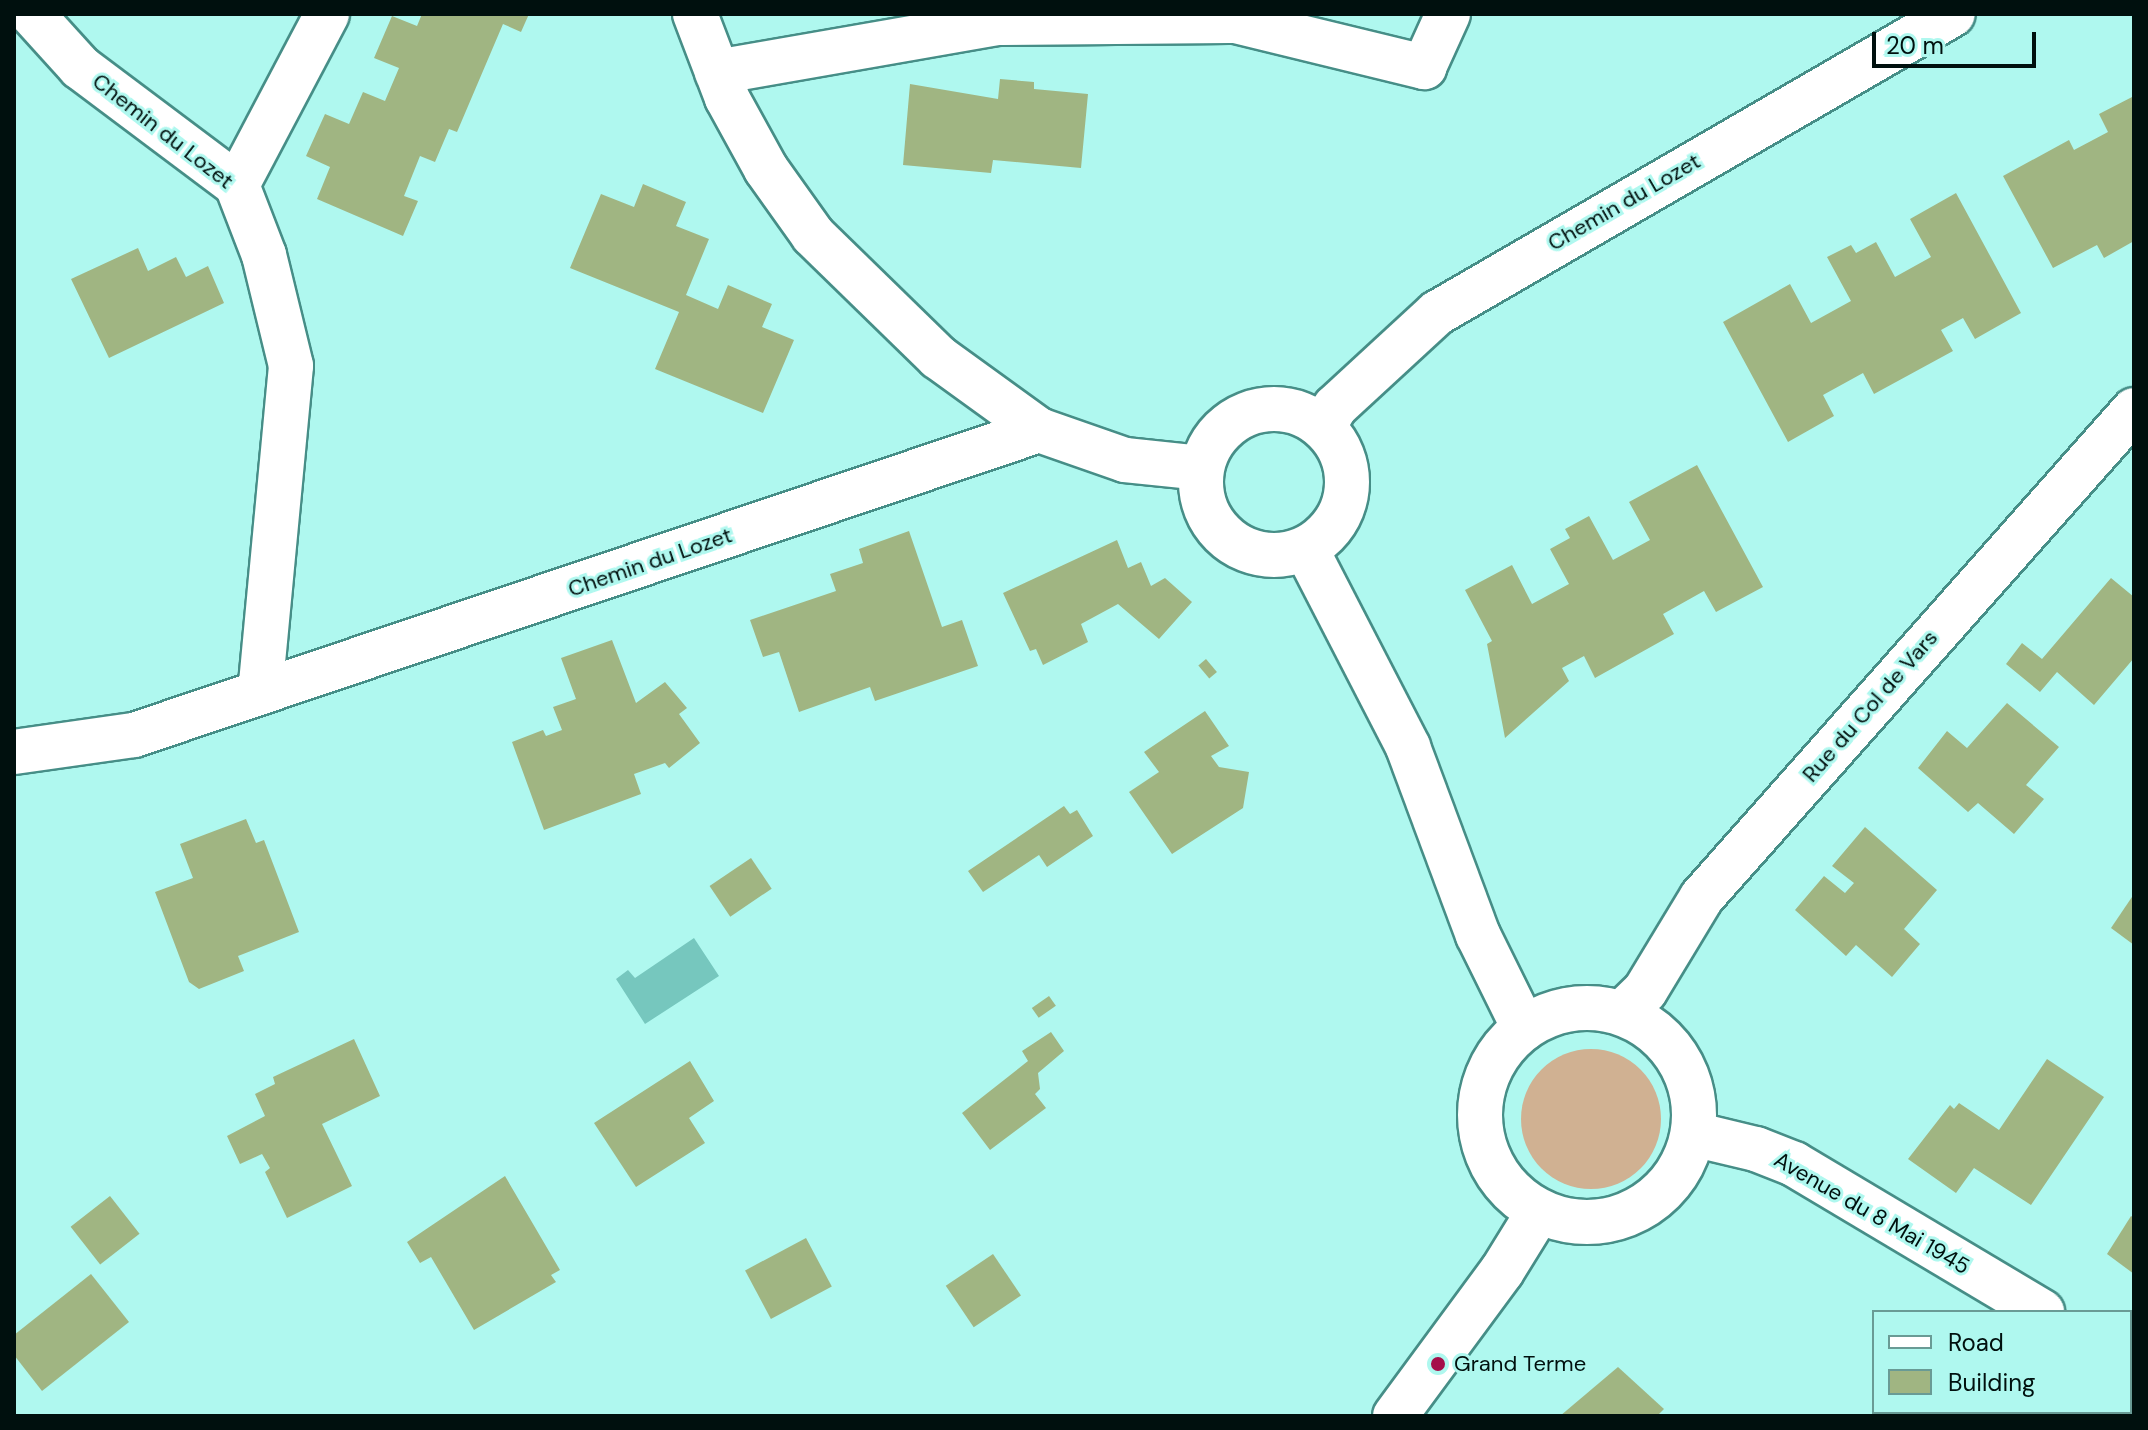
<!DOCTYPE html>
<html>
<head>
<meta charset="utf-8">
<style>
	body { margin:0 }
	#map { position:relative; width:2148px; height:1430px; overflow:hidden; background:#aff8ef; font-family:"DM Sans",sans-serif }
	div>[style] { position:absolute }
	.green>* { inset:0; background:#d0b192 }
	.round { border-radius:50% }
	.water>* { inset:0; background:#76c7be }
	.building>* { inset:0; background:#a0b582; transform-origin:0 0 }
	.roads { filter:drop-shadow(2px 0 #468e87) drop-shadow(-2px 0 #468e87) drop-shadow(0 2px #468e87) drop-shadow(0 -2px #468e87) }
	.minor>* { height:44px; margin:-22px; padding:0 22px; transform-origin:22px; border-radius:22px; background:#fff }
	.minor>.ring { margin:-22px; padding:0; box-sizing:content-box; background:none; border:44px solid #fff; border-radius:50% }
	.dots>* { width:22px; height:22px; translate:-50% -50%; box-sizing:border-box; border:4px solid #aff8ef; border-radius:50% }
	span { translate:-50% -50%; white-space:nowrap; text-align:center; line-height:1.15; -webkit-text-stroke:6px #aff8ef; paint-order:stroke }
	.street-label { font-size:22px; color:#00100e }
	.poi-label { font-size:22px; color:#00100e }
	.left { translate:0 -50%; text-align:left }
	.frame { position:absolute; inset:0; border:16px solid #00100e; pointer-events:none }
	.legend { position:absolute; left:1872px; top:1310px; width:260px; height:104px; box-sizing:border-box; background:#aff8ef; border:2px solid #699b95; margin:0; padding:10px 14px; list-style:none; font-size:24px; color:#00100e }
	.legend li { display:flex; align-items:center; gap:16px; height:40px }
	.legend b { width:40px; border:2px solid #699b95 }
	.scale { position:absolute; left:1872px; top:32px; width:164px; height:36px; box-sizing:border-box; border:4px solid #00100e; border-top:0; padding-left:10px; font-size:24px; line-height:28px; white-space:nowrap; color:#00100e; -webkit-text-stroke:6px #aff8ef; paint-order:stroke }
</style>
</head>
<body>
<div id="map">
	<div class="green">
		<i class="round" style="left:1521px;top:1049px;width:140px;height:140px"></i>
	</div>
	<div class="water">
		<i style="clip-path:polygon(694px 938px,719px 976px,645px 1024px,616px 979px,628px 970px,635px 978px)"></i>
	</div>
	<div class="building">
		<i style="clip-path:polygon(422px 14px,529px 14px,521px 32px,503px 24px,457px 132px,449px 129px,435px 162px,420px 156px,404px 196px,418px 201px,403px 236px,317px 199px,330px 167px,306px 156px,325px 114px,349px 124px,363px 92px,385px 101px,399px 68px,374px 58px,392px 16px,417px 26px)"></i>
		<i style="clip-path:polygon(1000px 79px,1034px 82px,1034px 89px,1088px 94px,1081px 168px,993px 160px,991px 173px,903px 165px,910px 84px,998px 99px)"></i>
		<i style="clip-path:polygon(2134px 96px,2134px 241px,2104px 258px,2097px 245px,2053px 268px,2003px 176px,2069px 140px,2074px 150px,2108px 132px,2099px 114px)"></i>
		<i style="clip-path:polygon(643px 184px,686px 202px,676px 226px,709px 239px,686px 295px,718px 309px,728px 285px,772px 304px,762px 327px,794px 340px,763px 413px,655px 369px,679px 312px,570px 268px,601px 194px,634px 207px)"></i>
		<i style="clip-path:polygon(1956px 193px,2021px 313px,1975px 339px,1963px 318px,1941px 330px,1953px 351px,1874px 394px,1863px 373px,1823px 395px,1834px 416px,1788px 442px,1723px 322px,1790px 284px,1811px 323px,1851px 301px,1827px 257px,1851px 245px,1856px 253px,1876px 242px,1895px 277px,1931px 257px,1910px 219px)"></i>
		<i style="clip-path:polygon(138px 248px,148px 271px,176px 257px,186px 277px,208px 266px,224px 303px,109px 358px,71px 279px)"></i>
		<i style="clip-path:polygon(1697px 465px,1763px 587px,1716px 612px,1704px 591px,1663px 614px,1674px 634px,1595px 678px,1584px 656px,1562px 668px,1569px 681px,1505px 738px,1487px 644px,1492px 641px,1465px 590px,1512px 565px,1532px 604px,1569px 584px,1550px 549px,1570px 538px,1565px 529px,1589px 516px,1613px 560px,1650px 540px,1629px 502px)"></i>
		<i style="clip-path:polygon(909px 531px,942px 627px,962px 620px,978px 666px,875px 701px,870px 687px,799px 712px,779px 652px,763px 657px,750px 620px,836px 591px,830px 574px,863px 563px,859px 549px)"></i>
		<i style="clip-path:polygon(1117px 540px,1128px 568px,1141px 562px,1151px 586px,1165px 578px,1192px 602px,1159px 639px,1118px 604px,1081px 624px,1088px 642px,1043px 665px,1036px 649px,1030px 651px,1003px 593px)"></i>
		<i style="clip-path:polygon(2111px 578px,2134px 597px,2134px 658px,2094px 705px,2057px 672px,2040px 692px,2006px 664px,2022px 643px,2042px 659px)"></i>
		<i style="clip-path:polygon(612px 640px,636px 703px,665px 682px,687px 708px,679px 714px,700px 743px,669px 768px,665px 763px,634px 774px,641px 794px,544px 830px,512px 742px,543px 730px,546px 736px,562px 730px,553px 707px,576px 699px,561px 658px)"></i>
		<i style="left:1206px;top:659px;width:17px;height:10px;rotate:50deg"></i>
		<i style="clip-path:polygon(2007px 703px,2059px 747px,2026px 785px,2044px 799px,2014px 834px,1978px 803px,1968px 812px,1918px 768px,1947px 731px,1967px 748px)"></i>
		<i style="clip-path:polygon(1205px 711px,1229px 746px,1211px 756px,1219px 767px,1249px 772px,1243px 808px,1172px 854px,1129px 792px,1159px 772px,1144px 752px)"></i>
		<i style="clip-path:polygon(1064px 806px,1070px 814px,1077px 810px,1093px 836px,1047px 867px,1039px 855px,983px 892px,968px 871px)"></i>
		<i style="clip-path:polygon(246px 819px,256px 843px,264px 840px,299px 932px,238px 956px,244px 971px,199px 989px,189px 982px,155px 892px,193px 878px,180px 844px)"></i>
		<i style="clip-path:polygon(1865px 827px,1937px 890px,1904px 929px,1920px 944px,1892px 977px,1856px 945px,1846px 956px,1795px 910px,1824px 876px,1845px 893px,1854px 883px,1832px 866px)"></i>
		<i style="left:751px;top:858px;width:37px;height:50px;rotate:56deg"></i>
		<i style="clip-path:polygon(2134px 894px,2134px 945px,2111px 928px)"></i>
		<i style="left:1049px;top:996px;width:12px;height:21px;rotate:55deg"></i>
		<i style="clip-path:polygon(1051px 1032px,1064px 1051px,1038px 1073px,1040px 1089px,1035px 1094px,1046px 1108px,990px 1150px,962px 1113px,1028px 1061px,1022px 1051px)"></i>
		<i style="clip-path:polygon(354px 1039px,380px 1096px,322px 1124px,352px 1186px,287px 1218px,265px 1172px,270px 1168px,262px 1154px,240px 1164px,227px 1136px,265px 1116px,255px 1094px,275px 1084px,273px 1077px)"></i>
		<i style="clip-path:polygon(2047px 1059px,2104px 1097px,2031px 1205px,1974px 1168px,1956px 1193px,1908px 1159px,1950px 1105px,1954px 1109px,1959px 1103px,1999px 1130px)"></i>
		<i style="clip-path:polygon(690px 1061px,714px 1101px,689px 1118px,705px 1143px,636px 1187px,594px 1123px)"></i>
		<i style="clip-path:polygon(505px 1176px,560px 1270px,551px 1275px,556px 1282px,474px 1330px,431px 1257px,420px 1263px,407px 1242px)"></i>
		<i style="left:110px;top:1196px;width:48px;height:50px;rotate:52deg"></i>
		<i style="clip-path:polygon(2131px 1216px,2134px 1218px,2134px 1274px,2107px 1254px)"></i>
		<i style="left:806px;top:1238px;width:55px;height:69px;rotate:62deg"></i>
		<i style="left:993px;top:1254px;width:50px;height:57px;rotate:56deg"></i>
		<i style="clip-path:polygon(91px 1274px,129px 1322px,42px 1391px,14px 1355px,14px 1335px)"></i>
		<i style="clip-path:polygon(1618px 1367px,1664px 1409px,1657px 1416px,1560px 1416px)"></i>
	</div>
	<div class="roads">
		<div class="minor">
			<i style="left:32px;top:14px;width:72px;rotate:47.8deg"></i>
			<i style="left:80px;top:67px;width:196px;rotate:36.9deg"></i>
			<i style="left:237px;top:185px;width:75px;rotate:68.9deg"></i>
			<i style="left:264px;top:255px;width:114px;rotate:76.3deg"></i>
			<i style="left:291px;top:366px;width:328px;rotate:95.4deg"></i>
			<i style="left:695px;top:14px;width:90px;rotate:69.1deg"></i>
			<i style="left:727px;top:98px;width:81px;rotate:61.2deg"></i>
			<i style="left:766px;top:169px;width:81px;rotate:54.5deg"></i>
			<i style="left:813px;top:235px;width:175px;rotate:44.3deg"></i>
			<i style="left:938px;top:357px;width:125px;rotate:35.9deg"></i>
			<i style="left:1039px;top:430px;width:91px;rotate:19.2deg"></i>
			<i style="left:1125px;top:460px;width:76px;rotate:6deg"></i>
			<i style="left:717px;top:72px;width:284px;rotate:-9.9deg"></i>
			<i style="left:997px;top:23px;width:238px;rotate:-0.5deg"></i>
			<i style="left:1235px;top:21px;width:195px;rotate:13.7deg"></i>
			<i style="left:1424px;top:67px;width:58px;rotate:-65.6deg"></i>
			<i style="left:237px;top:185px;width:193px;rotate:-62.2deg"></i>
			<i class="ring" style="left:1201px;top:409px;width:102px;height:102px"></i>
			<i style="left:1324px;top:426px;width:22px;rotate:-60deg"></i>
			<i style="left:1335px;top:407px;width:139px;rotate:-42.7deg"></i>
			<i style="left:1437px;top:313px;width:596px;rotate:-30.09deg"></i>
			<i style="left:1306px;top:549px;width:223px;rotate:62.7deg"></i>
			<i style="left:1408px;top:747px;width:201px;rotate:69.6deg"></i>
			<i style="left:1478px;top:935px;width:104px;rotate:63.7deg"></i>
			<i style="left:14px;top:752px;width:121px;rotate:-8.1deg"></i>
			<i style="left:134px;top:735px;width:955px;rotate:-18.62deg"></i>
			<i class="ring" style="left:1480px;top:1008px;width:170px;height:170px"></i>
			<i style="left:1622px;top:1013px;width:32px;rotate:-44deg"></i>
			<i style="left:1645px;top:991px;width:110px;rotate:-58.8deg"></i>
			<i style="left:1702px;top:897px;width:651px;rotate:-48.42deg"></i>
			<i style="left:1693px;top:1134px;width:65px;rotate:13.4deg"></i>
			<i style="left:1756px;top:1149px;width:41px;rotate:21.5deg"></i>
			<i style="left:1794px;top:1164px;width:289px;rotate:30.8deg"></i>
			<i style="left:2130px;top:1363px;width:4px;rotate:27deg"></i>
			<i style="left:1395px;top:1416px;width:180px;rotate:-53.6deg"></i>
			<i style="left:1502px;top:1271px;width:70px;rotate:-58.3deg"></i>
		</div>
	</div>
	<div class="dots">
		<i style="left:1438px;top:1364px;background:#a50f4a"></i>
	</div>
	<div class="street-label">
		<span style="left:163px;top:131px;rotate:38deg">Chemin du Lozet</span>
		<span style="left:1624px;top:202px;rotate:-30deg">Chemin du Lozet</span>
		<span style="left:650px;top:562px;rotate:-19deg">Chemin du Lozet</span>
		<span style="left:1870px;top:706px;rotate:-49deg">Rue du Col de Vars</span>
		<span style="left:1872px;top:1213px;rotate:30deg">Avenue du 8 Mai 1945</span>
	</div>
	<div class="poi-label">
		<span class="left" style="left:1454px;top:1364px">Grand Terme</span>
	</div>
	<div class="frame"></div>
	<ul class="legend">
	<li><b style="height:10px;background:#fff"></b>Road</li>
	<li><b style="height:22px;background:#a0b582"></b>Building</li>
	</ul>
	<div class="scale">20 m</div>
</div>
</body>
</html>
